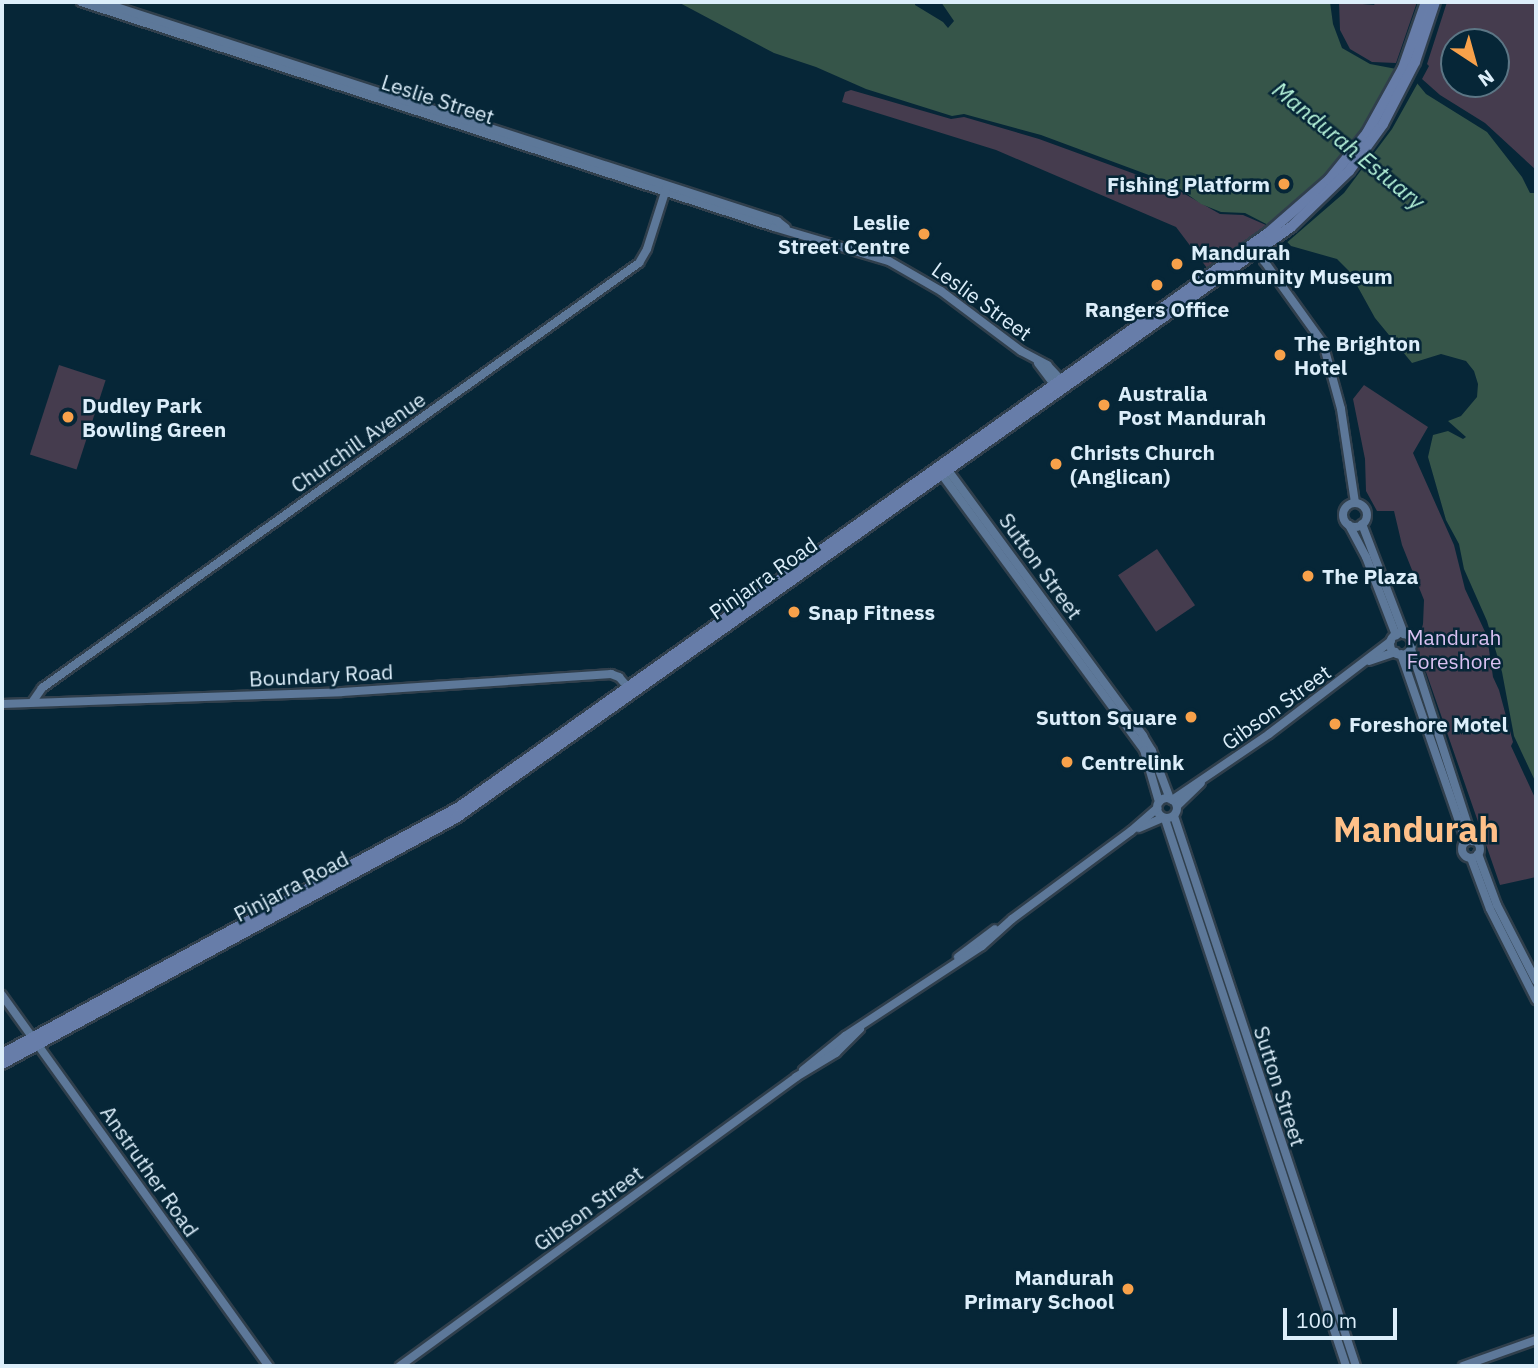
<!DOCTYPE html>
<html>
<head>
<meta charset="utf-8">
<style>
	body { margin:0 }
	#map { position:relative; width:1538px; height:1368px; overflow:hidden; background:#062637; font-family:"IBM Plex Sans",sans-serif }
	div>[style] { position:absolute }
	.green>* { inset:0; background:#453c4e; transform-origin:0 0 }
	.water>* { inset:0; background:#365549 }
	.pier>* { inset:0; background:#062637 }
	.roads { filter:drop-shadow(2px 0 #303f4c) drop-shadow(-2px 0 #303f4c) drop-shadow(0 2px #303f4c) drop-shadow(0 -2px #303f4c) }
	.secondary>* { height:8px; margin:-4px; padding:0 4px; transform-origin:4px; border-radius:4px; background:#5d7899 }
	.secondary>.ring { margin:-4px; padding:0; box-sizing:content-box; background:none; border:8px solid #5d7899; border-radius:50% }
	.primary>* { height:10px; margin:-5px; padding:0 5px; transform-origin:5px; border-radius:5px; background:#677da9 }
	.dots>* { width:19px; height:19px; translate:-50% -50%; box-sizing:border-box; border:4px solid #062637; border-radius:50% }
	span { translate:-50% -50%; white-space:nowrap; text-align:center; line-height:1.15; -webkit-text-stroke:5px #062637; paint-order:stroke }
	.street-label { font-size:21px; color:#dceefa }
	.poi-label { font-size:21px; color:#dceefa; font-weight:700 }
	.right { translate:-100% -50%; text-align:right }
	.left { translate:0 -50%; text-align:left }
	.park-label { font-size:21px; color:#d9c1f2 }
	.water-label { font-size:23px; color:#b6f4da; font-style:italic }
	.town-label { font-size:35px; color:#fec089; font-weight:700 }
	.frame { position:absolute; inset:0; border:4px solid #dceefa; pointer-events:none }
	.north { position:absolute; left:1440px; top:28px; width:70px; height:70px; box-sizing:border-box; background:#062637; border:2px solid #5c7685; border-radius:50%; rotate:144deg; font-size:19px; font-weight:700; line-height:28px; text-align:center; color:#dceefa }
	.north::after { content:''; display:block; margin:auto; width:24px; height:32px; background:#f8a14a; clip-path:polygon(50% 0,100% 100%,50% 72%,0 100%) }
	.scale { position:absolute; left:1283px; top:1308px; width:114px; height:32px; box-sizing:border-box; border:4px solid #dceefa; border-top:0; padding-left:9px; font-size:21px; line-height:24px; white-space:nowrap; color:#dceefa; -webkit-text-stroke:5px #062637; paint-order:stroke }
</style>
</head>
<body>
<div id="map">
	<div class="green">
		<i style="clip-path:polygon(1339px 2px,1374px 5px,1376px 2px,1417px 2px,1396px 63px,1372px 62px,1350px 49px,1340px 30px)"></i>
		<i style="clip-path:polygon(evenodd,1447px 2px,1536px 2px,1536px 170px,1485px 123px,1440px 95px,1422px 79px,1429px 66px,1427px 64px,1447px 2px,1454px 42px,1496px 42px,1496px 84px,1454px 84px,1454px 42px)"></i>
		<i style="clip-path:polygon(851px 90px,951px 119px,964px 117px,1039px 139px,1176px 189px,1220px 214px,1243px 215px,1266px 225px,1207px 268px,1176px 227px,996px 150px,842px 102px,845px 92px)"></i>
		<i style="left:59px;top:365px;width:49px;height:94px;rotate:18deg"></i>
		<i style="clip-path:polygon(1364px 385px,1428px 427px,1413px 453px,1454px 545px,1465px 589px,1487px 636px,1493px 677px,1499px 690px,1513px 742px,1511px 746px,1536px 800px,1536px 877px,1500px 885px,1426px 672px,1416px 665px,1415px 653px,1423px 624px,1424px 600px,1402px 545px,1394px 511px,1377px 511px,1366px 491px,1365px 459px,1353px 399px)"></i>
		<i style="left:1157px;top:549px;width:68px;height:47px;rotate:56deg"></i>
	</div>
	<div class="water">
		<i style="clip-path:polygon(678px 2px,915px 2px,915px 5px,943px 22px,948px 28px,954px 21px,941px 2px,1330px 2px,1333px 24px,1342px 48px,1370px 64px,1407px 71px,1426px 94px,1487px 132px,1522px 177px,1530px 193px,1536px 193px,1536px 783px,1514px 736px,1502px 672px,1487px 621px,1464px 569px,1459px 544px,1446px 520px,1428px 457px,1433px 435px,1448px 431px,1463px 439px,1466px 437px,1448px 421px,1461px 416px,1477px 397px,1478px 384px,1474px 371px,1466px 361px,1441px 354px,1412px 363px,1375px 318px,1349px 271px,1337px 259px,1291px 246px,1274px 228px,1245px 213px,1221px 212px,1201px 204px,1173px 184px,1041px 135px,964px 114px,952px 116px,866px 89px,816px 67px,774px 53px)"></i>
	</div>
	<div class="pier">
		<i style="clip-path:polygon(1398px 66px,1413px 72px,1420px 79px,1392px 129px,1344px 193px,1284px 245px,1266px 228px,1322px 181px,1346px 152px,1368px 121px)"></i>
	</div>
	<div class="roads">
		<div class="secondary">
			<i style="left:81px;top:2px;width:729px;rotate:17.99deg"></i>
			<i style="left:774px;top:227px;width:120px;rotate:16.5deg"></i>
			<i style="left:889px;top:261px;width:60px;rotate:30deg"></i>
			<i style="left:941px;top:291px;width:100px;rotate:36.9deg"></i>
			<i style="left:1021px;top:351px;width:30px;rotate:28deg"></i>
			<i style="left:1047px;top:365px;width:25px;rotate:47deg"></i>
			<i style="left:101px;top:2px;width:711px;rotate:17.95deg"></i>
			<i style="left:777px;top:221px;width:11px;rotate:38deg"></i>
			<i style="left:1266px;top:245px;width:16px;rotate:97deg"></i>
			<i style="left:1264px;top:261px;width:101px;rotate:54.3deg"></i>
			<i style="left:1323px;top:343px;width:68px;rotate:74.7deg"></i>
			<i style="left:1341px;top:409px;width:95px;rotate:81.5deg"></i>
			<i style="left:1038px;top:363px;width:31px;rotate:53deg"></i>
			<i style="left:945px;top:466px;width:335px;rotate:53.7deg"></i>
			<i style="left:1143px;top:736px;width:17px;rotate:59deg"></i>
			<i style="left:1152px;top:751px;width:51px;rotate:69.4deg"></i>
			<i style="left:940px;top:472px;width:345px;rotate:53.7deg"></i>
			<i style="left:1144px;top:750px;width:54px;rotate:73.9deg"></i>
			<i class="ring" style="left:1343px;top:503px;width:16px;height:16px"></i>
			<i style="left:1362px;top:524px;width:118px;rotate:69.1deg"></i>
			<i style="left:1349px;top:525px;width:36px;rotate:62deg"></i>
			<i style="left:1366px;top:557px;width:84px;rotate:69deg"></i>
			<i class="ring" style="left:1390px;top:633px;width:14px;height:14px"></i>
			<i style="left:1411px;top:649px;width:202px;rotate:72.1deg"></i>
			<i style="left:1401px;top:654px;width:199px;rotate:70.9deg"></i>
			<i style="left:1369px;top:661px;width:28px;rotate:-19deg"></i>
			<i style="left:33px;top:701px;width:16px;rotate:-55deg"></i>
			<i style="left:42px;top:688px;width:733px;rotate:-35.45deg"></i>
			<i style="left:639px;top:263px;width:16px;rotate:-60deg"></i>
			<i style="left:647px;top:249px;width:66px;rotate:-72.4deg"></i>
			<i style="left:2px;top:704px;width:340px;rotate:-2deg"></i>
			<i style="left:342px;top:692px;width:270px;rotate:-3.8deg"></i>
			<i style="left:611px;top:674px;width:9px;rotate:21deg"></i>
			<i style="left:619px;top:677px;width:20px;rotate:49deg"></i>
			<i class="ring" style="left:1157px;top:798px;width:12px;height:12px"></i>
			<i style="left:1172px;top:800px;width:117px;rotate:-34.2deg"></i>
			<i style="left:1269px;top:734px;width:153px;rotate:-37.3deg"></i>
			<i style="left:1177px;top:806px;width:33px;rotate:-44deg"></i>
			<i style="left:1174px;top:816px;width:579px;rotate:71.69deg"></i>
			<i style="left:1165px;top:819px;width:576px;rotate:71.69deg"></i>
			<i style="left:1139px;top:828px;width:25px;rotate:-23deg"></i>
			<i class="ring" style="left:1462px;top:840px;width:10px;height:10px"></i>
			<i style="left:1478px;top:854px;width:54px;rotate:69.6deg"></i>
			<i style="left:1497px;top:905px;width:85px;rotate:62.8deg"></i>
			<i style="left:1471px;top:858px;width:54px;rotate:69.6deg"></i>
			<i style="left:1490px;top:909px;width:102px;rotate:63.2deg"></i>
			<i style="left:958px;top:957px;width:46px;rotate:-37.1deg"></i>
			<i style="left:2px;top:995px;width:457px;rotate:54.3deg"></i>
			<i style="left:803px;top:1070px;width:54px;rotate:-39deg"></i>
			<i style="left:845px;top:1036px;width:164px;rotate:-33.3deg"></i>
			<i style="left:982px;top:946px;width:40px;rotate:-42deg"></i>
			<i style="left:1012px;top:919px;width:148px;rotate:-36.5deg"></i>
			<i style="left:1131px;top:831px;width:35px;rotate:-41deg"></i>
			<i style="left:400px;top:1366px;width:490px;rotate:-36.1deg"></i>
			<i style="left:796px;top:1077px;width:47px;rotate:-31deg"></i>
			<i style="left:836px;top:1053px;width:34px;rotate:-45deg"></i>
			<i style="left:1463px;top:1366px;width:77px;rotate:-19.6deg"></i>
		</div>
		<div class="primary">
			<i style="left:2px;top:1054px;width:519px;rotate:-28.39deg"></i>
			<i style="left:459px;top:807px;width:992px;rotate:-35.36deg"></i>
			<i style="left:1268px;top:233px;width:81px;rotate:-41deg"></i>
			<i style="left:1329px;top:180px;width:60px;rotate:-51deg"></i>
			<i style="left:1367px;top:133px;width:74px;rotate:-61deg"></i>
			<i style="left:1403px;top:68px;width:70px;rotate:-70.8deg"></i>
			<i style="left:2px;top:1064px;width:516px;rotate:-28.45deg"></i>
			<i style="left:456px;top:818px;width:1023px;rotate:-35.29deg"></i>
			<i style="left:1291px;top:227px;width:81px;rotate:-44deg"></i>
			<i style="left:1349px;top:171px;width:58px;rotate:-54.1deg"></i>
			<i style="left:1383px;top:124px;width:70px;rotate:-62.7deg"></i>
			<i style="left:1415px;top:62px;width:63px;rotate:-71.6deg"></i>
		</div>
	</div>
	<div class="dots">
		<i style="left:1284px;top:184px;background:#f8a14a"></i>
		<i style="left:924px;top:234px;background:#f8a14a"></i>
		<i style="left:1177px;top:264px;background:#f8a14a"></i>
		<i style="left:1157px;top:285px;background:#f8a14a"></i>
		<i style="left:1280px;top:355px;background:#f8a14a"></i>
		<i style="left:1104px;top:405px;background:#f8a14a"></i>
		<i style="left:68px;top:417px;background:#f8a14a"></i>
		<i style="left:1056px;top:464px;background:#f8a14a"></i>
		<i style="left:1308px;top:576px;background:#f8a14a"></i>
		<i style="left:794px;top:612px;background:#f8a14a"></i>
		<i style="left:1191px;top:717px;background:#f8a14a"></i>
		<i style="left:1335px;top:724px;background:#f8a14a"></i>
		<i style="left:1067px;top:762px;background:#f8a14a"></i>
		<i style="left:1128px;top:1289px;background:#f8a14a"></i>
	</div>
	<div class="street-label">
		<span style="left:438px;top:99px;rotate:18deg">Leslie Street</span>
		<span style="left:982px;top:301px;rotate:36deg">Leslie Street</span>
		<span style="left:358px;top:442px;rotate:-35deg">Churchill Avenue</span>
		<span style="left:1041px;top:566px;rotate:54deg">Sutton Street</span>
		<span style="left:763px;top:578px;rotate:-35deg">Pinjarra Road</span>
		<span style="left:321px;top:675px;rotate:-3deg">Boundary Road</span>
		<span style="left:1276px;top:707px;rotate:-36deg">Gibson Street</span>
		<span style="left:291px;top:886px;rotate:-28deg">Pinjarra Road</span>
		<span style="left:1280px;top:1086px;rotate:72deg">Sutton Street</span>
		<span style="left:150px;top:1171px;rotate:55deg">Anstruther Road</span>
		<span style="left:588px;top:1208px;rotate:-36deg">Gibson Street</span>
	</div>
	<div class="poi-label">
		<span class="right" style="left:1270px;top:184px">Fishing Platform</span>
		<span class="right" style="left:910px;top:234px">Leslie<br>Street Centre</span>
		<span class="left" style="left:1191px;top:264px">Mandurah<br>Community Museum</span>
		<span style="left:1157px;top:309px">Rangers Office</span>
		<span class="left" style="left:1294px;top:355px">The Brighton<br>Hotel</span>
		<span class="left" style="left:1118px;top:405px">Australia<br>Post Mandurah</span>
		<span class="left" style="left:82px;top:417px">Dudley Park<br>Bowling Green</span>
		<span class="left" style="left:1070px;top:464px">Christs Church<br>(Anglican)</span>
		<span class="left" style="left:1322px;top:576px">The Plaza</span>
		<span class="left" style="left:808px;top:612px">Snap Fitness</span>
		<span class="right" style="left:1177px;top:717px">Sutton Square</span>
		<span class="left" style="left:1349px;top:724px">Foreshore Motel</span>
		<span class="left" style="left:1081px;top:762px">Centrelink</span>
		<span class="right" style="left:1114px;top:1289px">Mandurah<br>Primary School</span>
	</div>
	<div class="park-label">
		<span style="left:1454px;top:649px">Mandurah<br>Foreshore</span>
	</div>
	<div class="water-label">
		<span style="left:1349px;top:145px;rotate:39deg">Mandurah Estuary</span>
	</div>
	<div class="town-label">
		<span style="left:1416px;top:829px">Mandurah</span>
	</div>
	<div class="frame"></div>
	<div class="north">N</div>
	<div class="scale">100 m</div>
</div>
</body>
</html>
